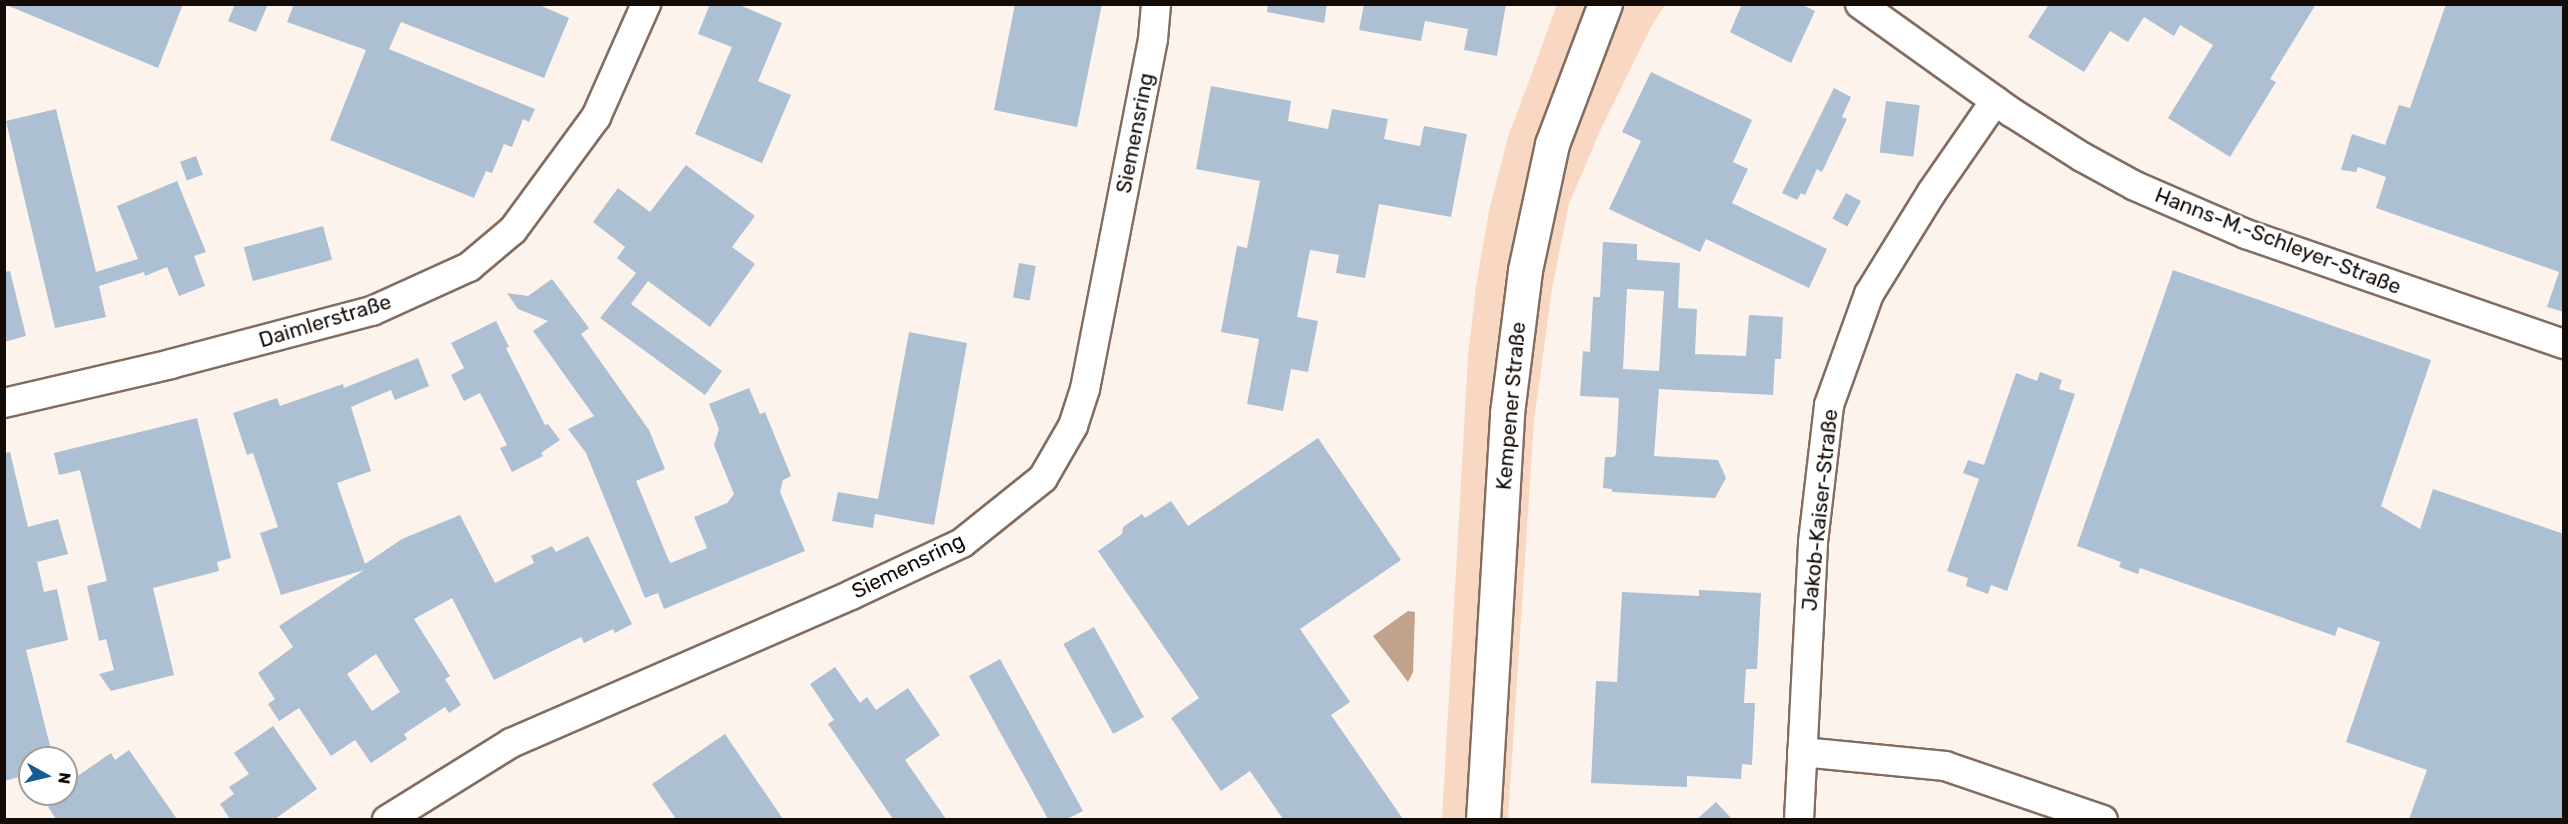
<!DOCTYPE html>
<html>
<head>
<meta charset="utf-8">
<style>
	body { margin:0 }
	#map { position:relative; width:2568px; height:824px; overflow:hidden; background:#fcf3ec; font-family:Rubik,sans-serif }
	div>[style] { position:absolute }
	.green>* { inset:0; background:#f8d8c3 }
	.water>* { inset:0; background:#c1a28c }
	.building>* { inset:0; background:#adc0d3; transform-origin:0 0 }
	.roads { filter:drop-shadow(2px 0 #826d60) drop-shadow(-2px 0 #826d60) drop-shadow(0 2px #826d60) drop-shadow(0 -2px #826d60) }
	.minor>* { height:28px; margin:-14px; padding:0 14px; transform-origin:14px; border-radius:14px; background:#fff }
	.major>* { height:33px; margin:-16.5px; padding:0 16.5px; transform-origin:16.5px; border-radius:16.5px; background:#fff }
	span { translate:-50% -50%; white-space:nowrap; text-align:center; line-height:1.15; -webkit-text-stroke:5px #fff; paint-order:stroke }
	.street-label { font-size:21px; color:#130b06 }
	.frame { position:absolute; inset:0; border:6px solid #130b06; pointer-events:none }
	.north { position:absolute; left:18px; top:746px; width:60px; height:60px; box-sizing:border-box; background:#fff; border:2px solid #a19d9b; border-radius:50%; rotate:98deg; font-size:16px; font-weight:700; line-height:24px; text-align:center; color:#130b06 }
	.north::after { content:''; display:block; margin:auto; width:21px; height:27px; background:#165b8f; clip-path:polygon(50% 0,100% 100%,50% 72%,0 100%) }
</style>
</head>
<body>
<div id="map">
	<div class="green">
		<i style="clip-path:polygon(1557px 5px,1587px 5px,1556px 85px,1530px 169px,1467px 819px,1442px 820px,1468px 356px,1476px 286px,1489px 211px,1508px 137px)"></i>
		<i style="clip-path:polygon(1624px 5px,1665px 5px,1652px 25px,1600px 131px,1569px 204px,1552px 289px,1534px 421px,1508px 819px,1490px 820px,1517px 421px,1553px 197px,1578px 118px,1608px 38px)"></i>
	</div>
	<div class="water">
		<i style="clip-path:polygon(1408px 611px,1415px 612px,1413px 672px,1408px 682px,1373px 636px)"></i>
	</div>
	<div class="building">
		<i style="clip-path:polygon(4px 4px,183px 4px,158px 68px)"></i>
		<i style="clip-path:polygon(235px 4px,268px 4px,256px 32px,228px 21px)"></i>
		<i style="clip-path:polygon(294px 4px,537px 4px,569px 18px,544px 78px,401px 22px,389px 49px,535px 109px,529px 122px,523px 119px,512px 147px,504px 144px,492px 173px,486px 171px,474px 198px,330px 140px,366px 50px,287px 22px)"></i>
		<i style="clip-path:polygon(710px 4px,737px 4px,782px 23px,758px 81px,791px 95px,762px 163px,695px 134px,732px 47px,698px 34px)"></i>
		<i style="clip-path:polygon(1015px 4px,1102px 4px,1077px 127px,994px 110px)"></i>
		<i style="clip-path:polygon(1268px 4px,1327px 4px,1324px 23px,1267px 12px)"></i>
		<i style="clip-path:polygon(1364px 4px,1506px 4px,1497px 56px,1464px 50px,1468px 29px,1425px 21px,1421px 41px,1359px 30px)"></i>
		<i style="clip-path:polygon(1742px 4px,1801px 4px,1815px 11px,1791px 63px,1730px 32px)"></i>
		<i style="clip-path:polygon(2049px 4px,2316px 4px,2270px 79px,2276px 82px,2230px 157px,2168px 118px,2213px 45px,2180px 25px,2174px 36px,2144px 17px,2128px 42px,2110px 31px,2084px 72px,2028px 37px)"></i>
		<i style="clip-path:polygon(2446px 4px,2564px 4px,2564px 312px,2547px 307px,2559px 272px,2376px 208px,2386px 177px,2358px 167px,2356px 172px,2341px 170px,2352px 134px,2385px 145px,2399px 105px,2410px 108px)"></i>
		<i style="clip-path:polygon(1651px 72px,1752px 120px,1733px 162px,1748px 169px,1732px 203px,1827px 249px,1809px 288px,1706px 239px,1700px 252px,1609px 209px,1641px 141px,1622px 132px)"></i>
		<i style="clip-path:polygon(1211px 86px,1291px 101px,1288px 121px,1328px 129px,1332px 109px,1388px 119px,1384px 139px,1420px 146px,1424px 126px,1467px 134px,1451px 217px,1379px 204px,1365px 278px,1336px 273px,1339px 255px,1310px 250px,1297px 317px,1318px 321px,1308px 372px,1291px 369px,1283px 411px,1247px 404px,1259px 339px,1221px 332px,1237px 246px,1247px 248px,1260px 181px,1196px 169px)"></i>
		<i style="clip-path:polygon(1834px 88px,1851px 97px,1842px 117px,1847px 119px,1822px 172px,1817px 169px,1805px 195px,1801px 193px,1797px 200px,1782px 193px)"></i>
		<i style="left:1886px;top:101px;width:34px;height:52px;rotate:7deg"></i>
		<i style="clip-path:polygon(56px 109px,96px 272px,138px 259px,117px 206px,177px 181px,206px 252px,194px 256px,205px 286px,179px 296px,167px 267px,145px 276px,144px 272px,99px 286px,106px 317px,55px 328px,6px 121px)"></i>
		<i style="left:196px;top:156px;width:20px;height:17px;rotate:70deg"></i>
		<i style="clip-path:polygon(686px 165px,755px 216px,732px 247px,755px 264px,710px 327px,648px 281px,631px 304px,722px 371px,705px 395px,600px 318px,636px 273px,617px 258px,625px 247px,593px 222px,618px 188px,650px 212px)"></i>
		<i style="left:1846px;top:193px;width:17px;height:29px;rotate:28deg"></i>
		<i style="left:323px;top:226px;width:35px;height:82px;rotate:75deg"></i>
		<i style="clip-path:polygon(evenodd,1603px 242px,1637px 244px,1637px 260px,1680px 263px,1678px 308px,1697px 309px,1695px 354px,1746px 356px,1749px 315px,1783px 317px,1781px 359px,1775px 359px,1773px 395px,1659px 389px,1654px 456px,1718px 460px,1726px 478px,1715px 498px,1612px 492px,1612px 489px,1603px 488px,1605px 457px,1614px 457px,1616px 454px,1619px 398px,1580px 396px,1583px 351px,1590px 352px,1593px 297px,1600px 297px,1603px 242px,1627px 289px,1664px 291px,1659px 371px,1623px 369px,1627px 289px)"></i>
		<i style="left:1019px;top:263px;width:17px;height:35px;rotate:10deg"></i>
		<i style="clip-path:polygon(2173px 270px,2431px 360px,2381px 506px,2420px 529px,2433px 489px,2564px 534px,2564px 819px,2409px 819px,2427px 770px,2346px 742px,2380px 642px,2338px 627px,2335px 636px,2140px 568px,2138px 574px,2119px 567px,2121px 562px,2077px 546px)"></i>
		<i style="clip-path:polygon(10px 271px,26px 336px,4px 342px,4px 272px)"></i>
		<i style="clip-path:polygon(552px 279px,589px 328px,581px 334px,649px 430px,665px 469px,636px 481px,669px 561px,671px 563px,707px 548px,694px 517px,727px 503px,734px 494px,714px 445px,719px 429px,709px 404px,749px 388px,760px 414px,765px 412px,791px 476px,783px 480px,780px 492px,805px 551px,664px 609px,658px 593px,645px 598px,586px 453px,568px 429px,594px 416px,533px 331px,548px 321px,518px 309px,507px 293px,528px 296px)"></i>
		<i style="clip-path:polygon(496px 321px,509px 347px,506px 348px,545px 425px,548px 424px,560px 440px,541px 453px,543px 456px,512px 472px,500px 448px,507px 445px,480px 393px,464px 401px,451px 375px,464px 368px,451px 343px)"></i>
		<i style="clip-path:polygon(909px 332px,967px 343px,934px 525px,875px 514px,873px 528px,832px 521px,838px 492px,878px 499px)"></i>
		<i style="clip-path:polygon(evenodd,418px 358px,429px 386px,395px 400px,391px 390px,351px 407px,371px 471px,337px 483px,365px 564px,402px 539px,460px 515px,495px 583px,534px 563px,531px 556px,552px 546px,556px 552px,588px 536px,632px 624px,615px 633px,613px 629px,584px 643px,581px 637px,494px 680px,452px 598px,414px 619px,450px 676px,445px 679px,461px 705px,449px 713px,445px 707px,404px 734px,407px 739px,371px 763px,355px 740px,331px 756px,299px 708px,279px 721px,268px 704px,275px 699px,258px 673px,293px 647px,279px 626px,364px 570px,281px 595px,260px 533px,278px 527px,253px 453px,247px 455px,233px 413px,277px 398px,280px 406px,343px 384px,344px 388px,418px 358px,376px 654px,400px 692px,372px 711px,347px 674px,376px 654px)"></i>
		<i style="clip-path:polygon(2040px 372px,2062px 380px,2059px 389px,2075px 394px,2007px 591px,1991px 585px,1988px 594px,1966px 586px,1968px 578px,1947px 571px,1979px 479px,1963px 473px,1968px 460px,1984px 465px,2016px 373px,2037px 381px)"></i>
		<i style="clip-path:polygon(197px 418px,231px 558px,217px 562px,219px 571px,153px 588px,174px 675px,111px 691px,99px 674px,114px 670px,106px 639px,99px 641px,87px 586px,107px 581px,80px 470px,59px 475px,54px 453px)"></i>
		<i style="clip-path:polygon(1318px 438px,1401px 560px,1300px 629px,1350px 702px,1331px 715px,1403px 819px,1283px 819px,1250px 771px,1221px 791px,1171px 718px,1199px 698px,1098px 551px,1122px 534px,1123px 527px,1142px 514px,1145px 518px,1171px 501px,1188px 526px)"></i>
		<i style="clip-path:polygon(10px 452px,28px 527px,58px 519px,68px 554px,37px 562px,44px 592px,57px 589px,68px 640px,26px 650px,53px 758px,30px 758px,30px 774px,4px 781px,4px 453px)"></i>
		<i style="clip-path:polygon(1699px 590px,1761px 593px,1757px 669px,1746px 669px,1744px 703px,1755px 703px,1752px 765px,1742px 764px,1741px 779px,1687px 776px,1687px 787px,1591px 783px,1596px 681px,1617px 682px,1622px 592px,1699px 596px)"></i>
		<i style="left:1094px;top:627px;width:103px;height:35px;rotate:61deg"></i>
		<i style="clip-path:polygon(1000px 659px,1083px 811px,1067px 819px,1048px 819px,969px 676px)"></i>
		<i style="clip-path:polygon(835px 667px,860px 703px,867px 697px,876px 710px,908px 688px,940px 735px,905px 760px,946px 819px,893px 819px,828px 724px,834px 720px,810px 684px)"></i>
		<i style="clip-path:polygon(273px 726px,317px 789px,275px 819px,230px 819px,220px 804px,234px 794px,229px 787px,249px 774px,234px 753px)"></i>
		<i style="clip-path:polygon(725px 734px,746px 765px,783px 819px,676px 819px,652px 784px)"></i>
		<i style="clip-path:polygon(129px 750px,177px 819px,56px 819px,48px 807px,66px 794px,66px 784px,111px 753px,115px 760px)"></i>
		<i style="clip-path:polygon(1716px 802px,1732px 819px,1697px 819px)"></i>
	</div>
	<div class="roads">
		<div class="minor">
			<i style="left:1860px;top:4px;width:186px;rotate:35.6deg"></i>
			<i style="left:2011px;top:112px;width:84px;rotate:32.4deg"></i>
			<i style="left:2082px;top:157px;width:60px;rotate:28.7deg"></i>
			<i style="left:2135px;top:186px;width:121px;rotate:23.4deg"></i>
			<i style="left:2246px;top:234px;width:336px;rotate:19.1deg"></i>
			<i style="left:4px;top:403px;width:171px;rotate:-13.1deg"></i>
			<i style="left:171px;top:364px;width:208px;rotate:-14.8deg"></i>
			<i style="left:372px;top:311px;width:107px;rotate:-24.4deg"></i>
			<i style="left:469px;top:267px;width:57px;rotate:-40.1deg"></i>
			<i style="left:513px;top:230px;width:140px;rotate:-53.7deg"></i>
			<i style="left:596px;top:117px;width:124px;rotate:-66.1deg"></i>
			<i style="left:1802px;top:752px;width:144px;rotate:5.6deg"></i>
			<i style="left:1945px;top:766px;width:167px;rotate:18.9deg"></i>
			<i style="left:387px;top:820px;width:146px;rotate:-31.8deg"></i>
			<i style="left:511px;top:743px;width:371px;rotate:-23.5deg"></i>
			<i style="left:851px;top:595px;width:123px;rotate:-25.1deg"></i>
			<i style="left:962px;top:543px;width:104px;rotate:-38.7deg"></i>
			<i style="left:1043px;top:478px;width:60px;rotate:-60deg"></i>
			<i style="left:1073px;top:426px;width:39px;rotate:-72deg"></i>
			<i style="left:1085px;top:389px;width:357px;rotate:-79deg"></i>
			<i style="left:1153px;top:39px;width:35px;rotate:-85deg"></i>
			<i style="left:1799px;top:820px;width:278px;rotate:-87.1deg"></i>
			<i style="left:1813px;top:542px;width:138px;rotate:-83.3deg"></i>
			<i style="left:1829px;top:405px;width:118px;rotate:-70.2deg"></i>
			<i style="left:1869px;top:294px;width:120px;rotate:-58.3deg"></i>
			<i style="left:1932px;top:192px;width:111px;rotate:-55.3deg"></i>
		</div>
		<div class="major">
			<i style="left:1483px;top:820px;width:408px;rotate:-86.6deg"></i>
			<i style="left:1507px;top:413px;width:144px;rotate:-82.8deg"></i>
			<i style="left:1525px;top:270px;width:129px;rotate:-77.9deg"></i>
			<i style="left:1552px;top:144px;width:150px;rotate:-69.3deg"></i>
		</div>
	</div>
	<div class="street-label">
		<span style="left:1135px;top:133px;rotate:-79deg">Siemensring</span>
		<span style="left:2278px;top:241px;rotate:21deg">Hanns-M.-Schleyer-Straße</span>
		<span style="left:325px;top:321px;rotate:-17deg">Daimlerstraße</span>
		<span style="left:1511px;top:406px;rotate:-85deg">Kempener Straße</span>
		<span style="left:1820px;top:510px;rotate:-84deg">Jakob-Kaiser-Straße</span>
		<span style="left:908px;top:566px;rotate:-26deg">Siemensring</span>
	</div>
	<div class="frame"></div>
	<div class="north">N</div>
</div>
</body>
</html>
